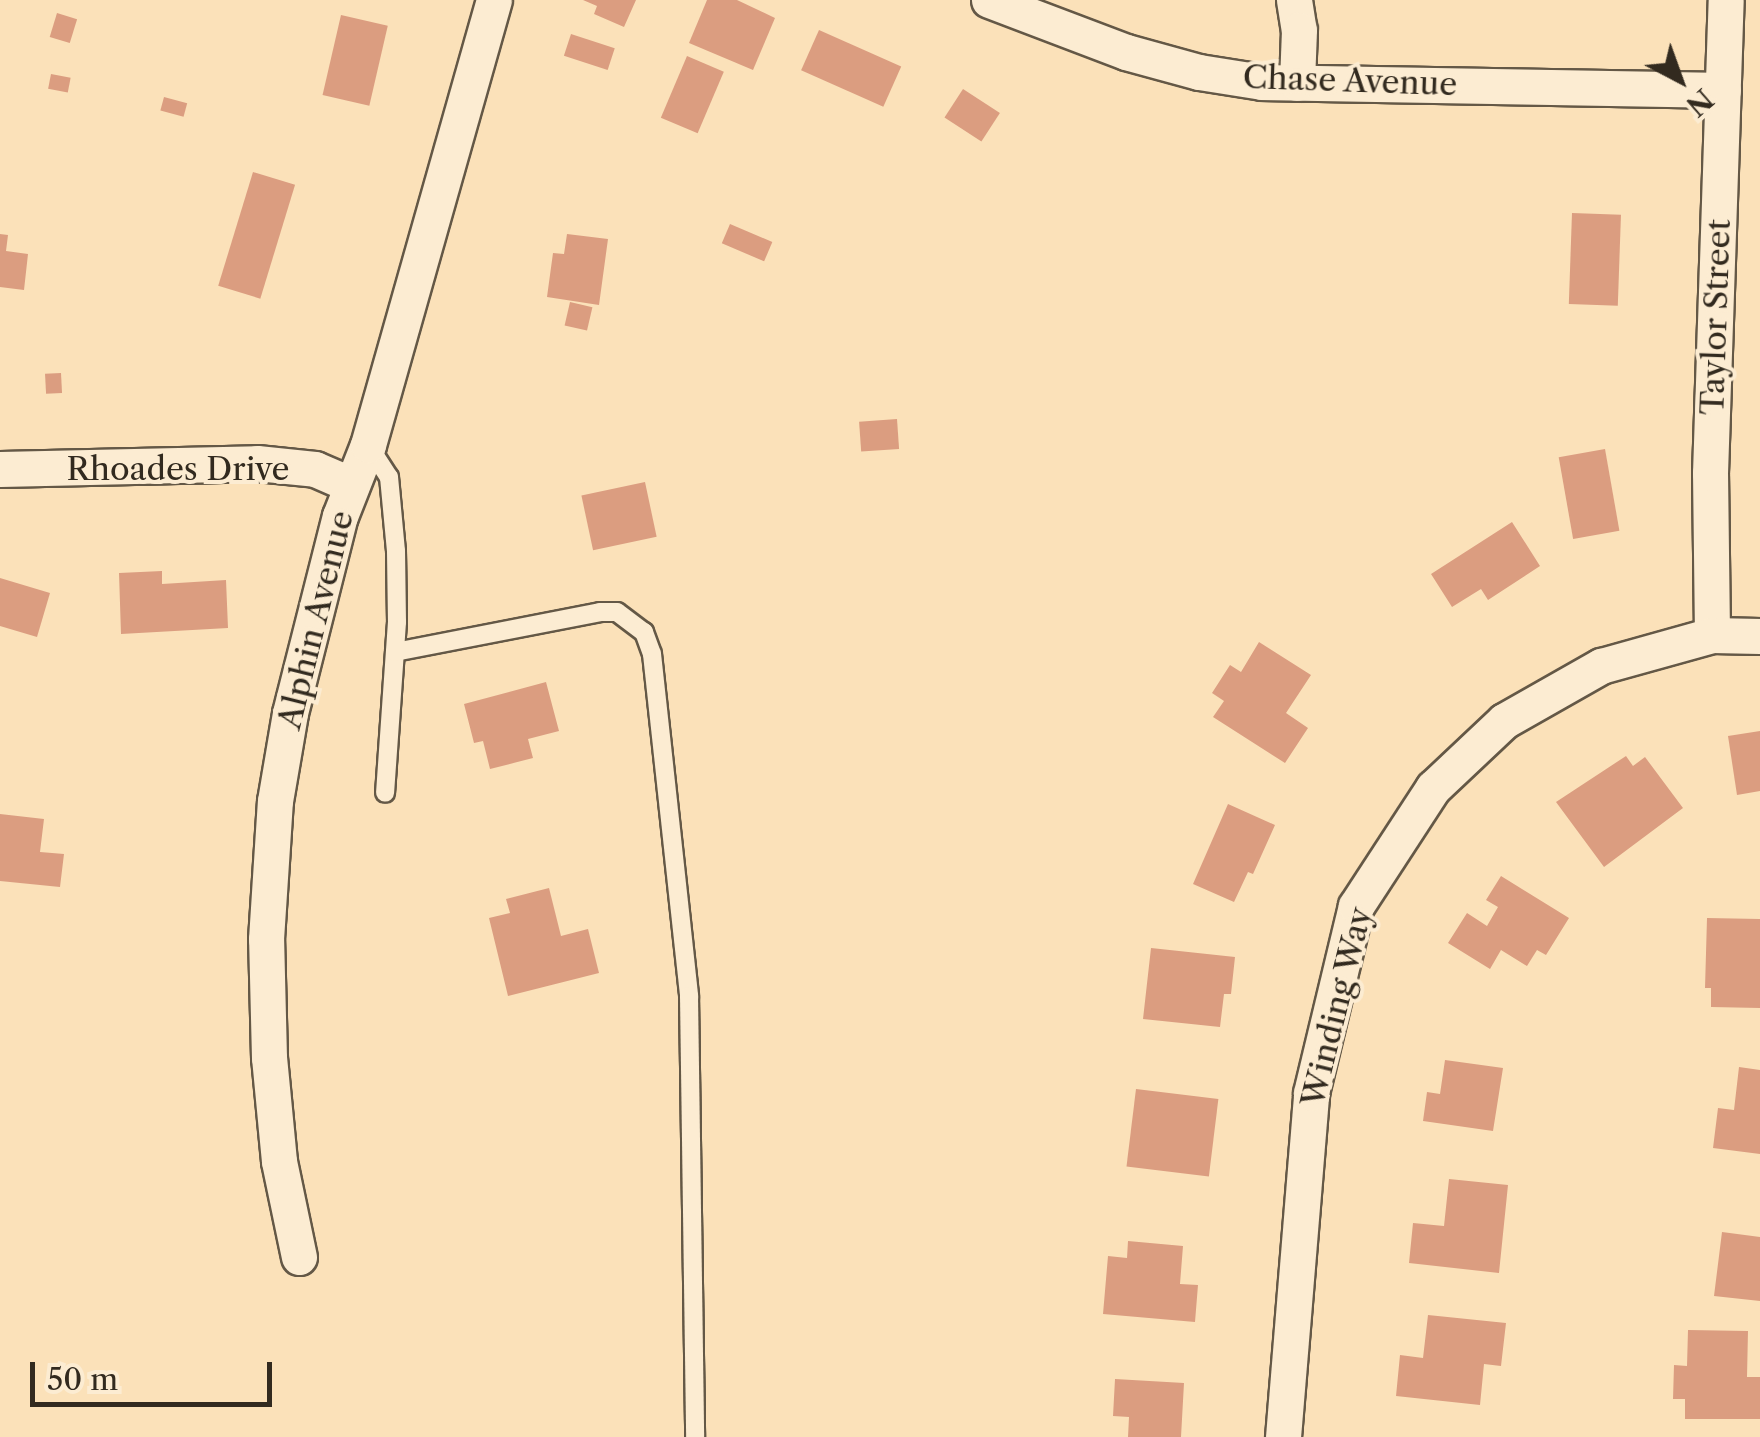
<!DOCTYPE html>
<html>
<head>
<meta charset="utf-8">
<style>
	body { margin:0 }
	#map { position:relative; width:1760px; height:1437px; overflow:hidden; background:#fbe1b9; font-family:"Libre Caslon Text",serif }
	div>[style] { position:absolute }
	.building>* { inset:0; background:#db9d80; transform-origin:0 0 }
	.roads { filter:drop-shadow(2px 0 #645846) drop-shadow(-2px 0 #645846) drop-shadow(0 2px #645846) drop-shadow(0 -2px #645846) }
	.service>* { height:18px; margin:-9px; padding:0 9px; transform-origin:9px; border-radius:9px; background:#fcecd2 }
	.minor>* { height:35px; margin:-17.5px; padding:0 17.5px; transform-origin:17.5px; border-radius:17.5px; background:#fcecd2 }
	span { translate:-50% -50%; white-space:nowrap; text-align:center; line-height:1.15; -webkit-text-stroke:8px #fcecd2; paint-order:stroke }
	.street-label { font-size:32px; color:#322a1f }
	.north { position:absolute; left:1630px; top:30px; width:100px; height:100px; -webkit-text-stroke:8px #fcecd2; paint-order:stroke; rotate:139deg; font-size:28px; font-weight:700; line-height:40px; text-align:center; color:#322a1f }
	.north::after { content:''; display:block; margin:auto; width:35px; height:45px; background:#322a1f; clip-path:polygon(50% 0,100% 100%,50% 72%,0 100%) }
	.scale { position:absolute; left:30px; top:1362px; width:242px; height:45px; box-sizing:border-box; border:5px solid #322a1f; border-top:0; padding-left:12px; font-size:30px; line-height:35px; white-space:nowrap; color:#322a1f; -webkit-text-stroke:8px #fcecd2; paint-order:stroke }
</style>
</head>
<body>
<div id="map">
	<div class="building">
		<i style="clip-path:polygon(583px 0,636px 0,624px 27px,594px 14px,597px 6px)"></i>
		<i style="clip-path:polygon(707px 0,737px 0,775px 18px,753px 70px,689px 43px)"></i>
		<i style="left:57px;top:13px;width:21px;height:25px;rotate:17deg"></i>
		<i style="left:341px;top:15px;width:48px;height:82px;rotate:13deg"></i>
		<i style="left:819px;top:30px;width:90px;height:44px;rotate:24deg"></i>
		<i style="left:571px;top:34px;width:46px;height:23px;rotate:18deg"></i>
		<i style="left:687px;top:56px;width:40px;height:67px;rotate:23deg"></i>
		<i style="left:51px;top:74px;width:20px;height:15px;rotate:11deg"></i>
		<i style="left:963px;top:89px;width:44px;height:34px;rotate:33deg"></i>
		<i style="left:164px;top:97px;width:24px;height:14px;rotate:15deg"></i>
		<i style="left:253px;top:172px;width:44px;height:119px;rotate:17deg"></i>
		<i style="left:1572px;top:213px;width:49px;height:91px;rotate:2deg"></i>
		<i style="left:730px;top:224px;width:46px;height:21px;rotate:23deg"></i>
		<i style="clip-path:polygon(0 234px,8px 235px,6px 251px,28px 254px,24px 290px,0 287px)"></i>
		<i style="clip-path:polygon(567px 234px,608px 239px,599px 305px,547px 297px,553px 253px,564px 254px)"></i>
		<i style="left:570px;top:302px;width:23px;height:24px;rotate:13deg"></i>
		<i style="left:61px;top:373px;width:20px;height:16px;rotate:87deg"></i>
		<i style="left:897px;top:419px;width:30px;height:38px;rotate:86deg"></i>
		<i style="left:1605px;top:449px;width:83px;height:47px;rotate:80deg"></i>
		<i style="left:645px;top:482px;width:56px;height:65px;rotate:78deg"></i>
		<i style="clip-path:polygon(1512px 522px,1540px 566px,1488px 600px,1481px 589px,1452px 607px,1431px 574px)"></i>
		<i style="clip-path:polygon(162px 571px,162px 584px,226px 580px,228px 628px,121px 634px,119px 573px)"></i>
		<i style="clip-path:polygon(0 578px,50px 593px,37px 637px,0 626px)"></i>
		<i style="clip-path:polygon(1259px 642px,1311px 675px,1286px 713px,1308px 728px,1285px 763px,1213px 717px,1224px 701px,1212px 693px,1230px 665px,1241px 672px)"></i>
		<i style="clip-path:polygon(546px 682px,559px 731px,528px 739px,533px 758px,490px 769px,483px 741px,474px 743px,464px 704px)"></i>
		<i style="clip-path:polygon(1760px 731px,1760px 791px,1737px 795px,1728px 736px)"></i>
		<i style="clip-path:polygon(1626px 756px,1633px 766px,1645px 757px,1683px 808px,1604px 867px,1556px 802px)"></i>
		<i style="clip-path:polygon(1228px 804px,1275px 825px,1253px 874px,1248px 872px,1234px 902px,1193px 884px)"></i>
		<i style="clip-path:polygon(0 814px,44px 819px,40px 852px,64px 854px,60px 887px,0 881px)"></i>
		<i style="clip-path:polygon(1501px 876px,1569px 918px,1546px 955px,1537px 950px,1527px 966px,1501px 950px,1490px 969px,1448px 943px,1467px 913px,1487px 926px,1498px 907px,1486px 900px)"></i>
		<i style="clip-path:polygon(549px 888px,561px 936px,588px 929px,599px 973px,508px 996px,489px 918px,510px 913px,506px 899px)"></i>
		<i style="clip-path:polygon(1707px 918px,1760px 919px,1760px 1008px,1711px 1007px,1711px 988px,1705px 988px)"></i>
		<i style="clip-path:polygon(1151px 948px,1235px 957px,1231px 994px,1224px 994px,1220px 1027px,1143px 1019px)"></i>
		<i style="clip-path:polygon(1445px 1060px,1503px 1068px,1493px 1131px,1423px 1121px,1427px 1092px,1440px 1094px)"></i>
		<i style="clip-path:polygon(1739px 1067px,1760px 1070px,1760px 1154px,1713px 1148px,1718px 1108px,1734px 1110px)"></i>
		<i style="left:1136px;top:1089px;width:83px;height:78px;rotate:7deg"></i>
		<i style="clip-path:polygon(1449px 1179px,1508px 1185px,1499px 1273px,1409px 1263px,1413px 1223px,1444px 1226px)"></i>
		<i style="clip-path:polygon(1722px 1232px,1760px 1237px,1760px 1301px,1714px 1296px)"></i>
		<i style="clip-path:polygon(1128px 1241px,1183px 1246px,1180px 1284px,1198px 1285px,1195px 1322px,1103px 1314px,1108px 1256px,1127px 1258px)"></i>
		<i style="clip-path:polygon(1428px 1315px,1506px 1323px,1501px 1366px,1484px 1364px,1480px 1405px,1396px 1396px,1400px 1355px,1423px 1358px)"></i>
		<i style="clip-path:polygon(1688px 1330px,1748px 1331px,1747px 1377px,1760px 1377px,1760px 1419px,1685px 1419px,1685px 1399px,1673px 1399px,1674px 1365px,1687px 1366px)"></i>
		<i style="clip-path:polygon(1115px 1379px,1184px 1383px,1181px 1437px,1128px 1437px,1129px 1417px,1113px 1416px)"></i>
	</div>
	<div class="roads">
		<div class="service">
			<i style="left:368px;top:445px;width:38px;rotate:57deg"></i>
			<i style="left:389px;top:477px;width:74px;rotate:84.6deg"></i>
			<i style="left:396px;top:551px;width:71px;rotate:89.2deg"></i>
			<i style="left:397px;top:622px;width:171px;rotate:94deg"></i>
			<i style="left:395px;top:652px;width:209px;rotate:-11deg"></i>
			<i style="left:600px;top:612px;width:17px"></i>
			<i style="left:617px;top:612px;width:34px;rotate:37deg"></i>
			<i style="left:644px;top:632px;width:23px;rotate:70deg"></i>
			<i style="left:652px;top:654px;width:344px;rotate:83.8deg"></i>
			<i style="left:689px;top:996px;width:441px;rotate:89.2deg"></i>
		</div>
		<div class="minor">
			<i style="left:989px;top:0;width:147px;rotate:20.8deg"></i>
			<i style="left:1126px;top:52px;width:76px;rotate:15.3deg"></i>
			<i style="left:1199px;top:72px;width:64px;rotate:9deg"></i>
			<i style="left:1262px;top:82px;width:461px;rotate:1deg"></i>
			<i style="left:1294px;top:0;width:30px;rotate:81deg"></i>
			<i style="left:1299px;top:30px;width:53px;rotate:92.2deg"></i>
			<i style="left:0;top:469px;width:257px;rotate:-1.3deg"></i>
			<i style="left:257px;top:463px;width:58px;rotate:5.9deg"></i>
			<i style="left:315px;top:469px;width:40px;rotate:23.4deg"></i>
			<i style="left:1712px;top:635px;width:162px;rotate:-90.7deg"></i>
			<i style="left:1710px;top:473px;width:473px;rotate:-88.1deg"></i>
			<i style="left:299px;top:1257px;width:98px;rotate:-101.8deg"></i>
			<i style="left:279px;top:1161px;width:103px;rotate:-95.5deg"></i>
			<i style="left:269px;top:1058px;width:119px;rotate:-91.4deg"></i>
			<i style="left:266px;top:939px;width:138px;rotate:-86.3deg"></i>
			<i style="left:275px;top:801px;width:89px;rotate:-80.3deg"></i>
			<i style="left:290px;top:713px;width:203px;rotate:-75.8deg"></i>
			<i style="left:340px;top:516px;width:76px;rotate:-68.5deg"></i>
			<i style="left:368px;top:445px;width:462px;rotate:-74.2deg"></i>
			<i style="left:1283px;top:1437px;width:345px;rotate:-85.3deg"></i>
			<i style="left:1311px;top:1093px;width:192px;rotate:-76.5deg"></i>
			<i style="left:1356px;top:906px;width:141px;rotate:-56.9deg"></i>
			<i style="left:1433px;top:788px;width:98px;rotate:-43.3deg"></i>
			<i style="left:1504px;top:721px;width:112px;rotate:-29.6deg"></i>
			<i style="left:1601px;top:666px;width:115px;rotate:-15.6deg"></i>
			<i style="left:1712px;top:635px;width:48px;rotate:1.2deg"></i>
		</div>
	</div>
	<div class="street-label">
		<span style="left:1350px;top:81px;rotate:2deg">Chase Avenue</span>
		<span style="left:1716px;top:317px;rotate:-88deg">Taylor Street</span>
		<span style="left:178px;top:469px">Rhoades Drive</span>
		<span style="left:316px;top:620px;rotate:-76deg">Alphin Avenue</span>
		<span style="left:1337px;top:1007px;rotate:-76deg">Winding Way</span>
	</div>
	<div class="north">N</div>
	<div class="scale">50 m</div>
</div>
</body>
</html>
